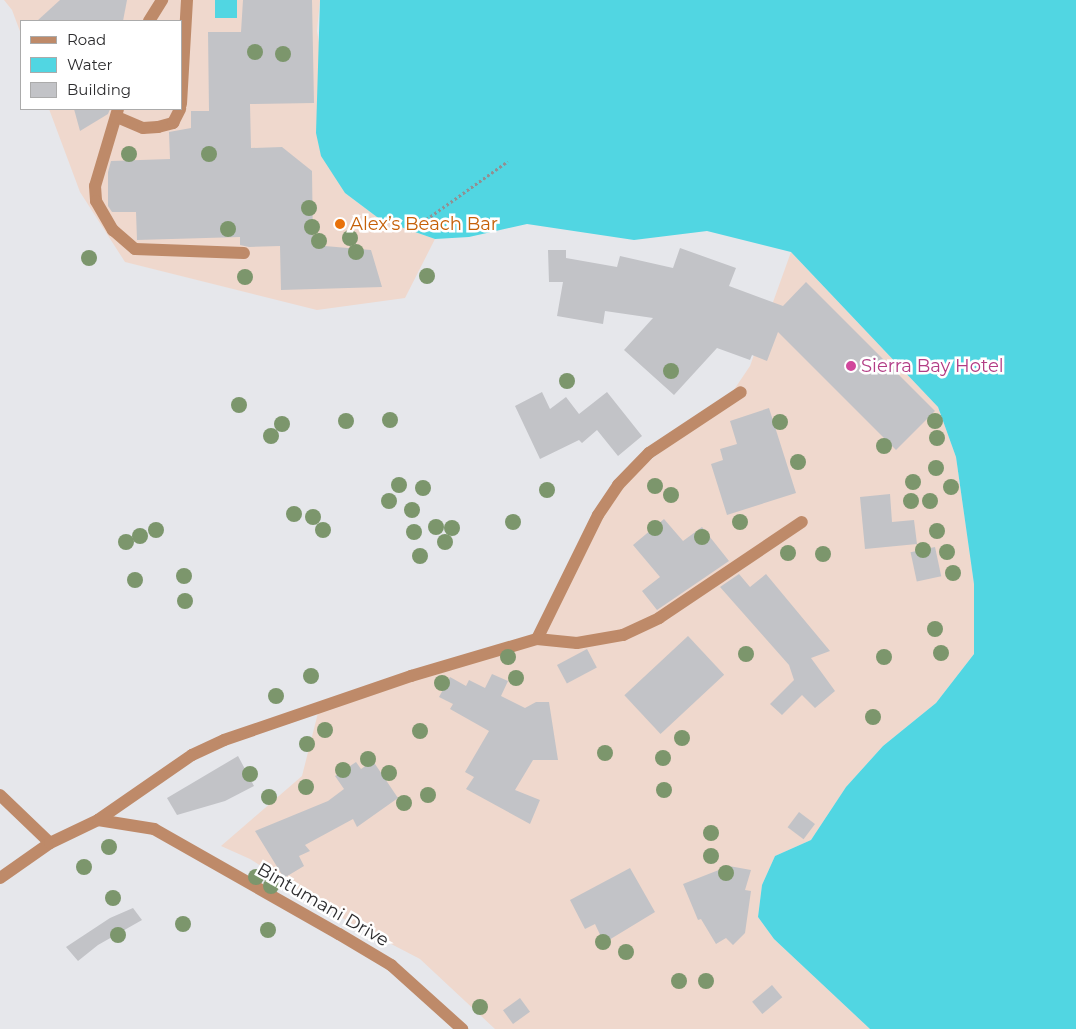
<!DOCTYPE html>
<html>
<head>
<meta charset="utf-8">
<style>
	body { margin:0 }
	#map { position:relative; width:1076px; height:1029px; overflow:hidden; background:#e6e7eb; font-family:Montserrat,sans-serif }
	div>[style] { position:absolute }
	.commercial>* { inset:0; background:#efd8cd }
	.water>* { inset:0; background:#51d6e2; transform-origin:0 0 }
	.building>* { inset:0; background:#c2c3c7; transform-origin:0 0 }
	.path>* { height:3px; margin-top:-1.5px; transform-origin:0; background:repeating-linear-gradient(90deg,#909093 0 2.5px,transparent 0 5px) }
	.minor>* { height:12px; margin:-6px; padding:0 6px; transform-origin:6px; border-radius:6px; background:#be8a69 }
	.trees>* { width:16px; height:16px; margin:-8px; border-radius:50%; background:#7c966c }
	.dots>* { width:14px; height:14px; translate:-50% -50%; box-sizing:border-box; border:2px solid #fff; border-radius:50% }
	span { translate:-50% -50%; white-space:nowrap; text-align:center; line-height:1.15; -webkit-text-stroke:5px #fff; paint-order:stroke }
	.food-label { font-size:18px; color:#c56008 }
	.left { translate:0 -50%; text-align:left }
	.hotel-label { font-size:18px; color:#b23c85 }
	.street-label { font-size:18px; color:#2c2c2e }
	.legend { position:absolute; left:20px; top:20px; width:162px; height:90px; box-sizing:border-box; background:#fff; border:1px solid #ababab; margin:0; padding:6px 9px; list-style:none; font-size:15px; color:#2c2c2e }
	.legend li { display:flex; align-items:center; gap:10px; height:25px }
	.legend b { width:25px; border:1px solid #ababab }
</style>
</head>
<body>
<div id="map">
	<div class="commercial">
		<i style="clip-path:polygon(4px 0,320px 0,317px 31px,345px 193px,381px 220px,435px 239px,405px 298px,317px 310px,125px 262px,80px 192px,49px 109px,181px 109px,181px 21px,21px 21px,21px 34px,12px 10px)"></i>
		<i style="clip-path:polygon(791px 252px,938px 407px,956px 457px,974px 584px,974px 654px,936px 703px,883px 746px,846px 787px,811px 840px,775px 856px,762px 885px,758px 917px,774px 939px,870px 1029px,495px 1029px,420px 959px,349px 922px,250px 859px,221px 846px,302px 776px,319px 709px,537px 639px,618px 485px,725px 403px,750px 366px)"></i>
	</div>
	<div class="water">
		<i style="left:215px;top:0;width:22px;height:18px"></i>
		<i style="clip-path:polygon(320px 0,1076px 0,1076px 1029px,870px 1029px,774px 939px,758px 917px,762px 885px,775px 856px,811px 840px,846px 787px,883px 746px,936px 703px,974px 654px,974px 584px,956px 457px,938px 407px,791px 252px,707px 231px,634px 240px,527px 224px,469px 237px,435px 239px,381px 220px,345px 193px,321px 156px,316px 133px)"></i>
	</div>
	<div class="building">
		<i style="clip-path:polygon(60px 0,127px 0,123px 21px,37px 21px)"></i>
		<i style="clip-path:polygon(243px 0,312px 0,314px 103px,250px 104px,251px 148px,282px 147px,312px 171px,313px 245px,371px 250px,382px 287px,281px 290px,280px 246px,249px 247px,240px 245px,240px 237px,137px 240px,136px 212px,112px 212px,108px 206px,108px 172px,111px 161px,170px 159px,169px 132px,191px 128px,191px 111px,209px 111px,208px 32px,241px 32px)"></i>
		<i style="clip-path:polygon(74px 109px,110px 109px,108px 114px,80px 131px)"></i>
		<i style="clip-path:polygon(680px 248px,736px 268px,729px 286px,783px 306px,806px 282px,935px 411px,896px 450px,778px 332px,767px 361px,752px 355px,750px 360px,717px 348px,674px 395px,624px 350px,653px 318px,605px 311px,603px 324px,557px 316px,563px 282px,549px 282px,548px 250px,566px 250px,566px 258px,617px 267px,620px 256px,673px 268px)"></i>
		<i style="clip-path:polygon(542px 392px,550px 409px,566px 397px,579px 414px,607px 392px,642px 436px,618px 456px,597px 430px,582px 443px,579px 440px,540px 459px,515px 406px)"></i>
		<i style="clip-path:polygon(769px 408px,796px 493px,727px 515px,711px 464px,723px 460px,720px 449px,737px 444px,730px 421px)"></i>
		<i style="clip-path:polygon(890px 494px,892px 522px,914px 520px,917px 544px,865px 549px,860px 497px)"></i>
		<i style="clip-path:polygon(664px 519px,683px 541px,702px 527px,729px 561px,657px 610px,642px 591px,660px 577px,633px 545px)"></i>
		<i style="left:935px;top:547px;width:30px;height:25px;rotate:78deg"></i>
		<i style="clip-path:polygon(739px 574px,750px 587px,766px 574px,830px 651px,811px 658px,835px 691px,815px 708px,802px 695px,782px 715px,770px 704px,794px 680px,789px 665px,720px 587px)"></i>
		<i style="left:688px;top:636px;width:53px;height:87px;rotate:47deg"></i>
		<i style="left:587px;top:649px;width:21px;height:34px;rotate:62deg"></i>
		<i style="clip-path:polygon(492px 674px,508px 681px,501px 696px,525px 708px,536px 702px,549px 702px,558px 760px,533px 760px,515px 790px,540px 800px,530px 824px,466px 789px,474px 777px,465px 772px,489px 731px,450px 709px,453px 704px,439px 697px,450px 677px,466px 686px,469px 680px,485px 688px)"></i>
		<i style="clip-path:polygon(238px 756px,254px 786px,225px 801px,177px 815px,167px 798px)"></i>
		<i style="clip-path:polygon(373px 761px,398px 798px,357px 827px,353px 819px,305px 845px,310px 851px,299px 856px,304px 866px,284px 878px,255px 831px,328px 801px,344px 789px,335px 776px,356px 762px,361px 769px)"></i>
		<i style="left:799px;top:812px;width:20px;height:19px;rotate:37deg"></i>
		<i style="clip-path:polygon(729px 866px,751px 870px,745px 890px,751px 891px,745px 933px,733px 945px,726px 938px,716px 944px,701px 919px,698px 920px,683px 884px)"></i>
		<i style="clip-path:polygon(630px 868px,655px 912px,604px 943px,595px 924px,585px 929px,570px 900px)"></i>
		<i style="clip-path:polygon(133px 908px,142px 920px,98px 945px,78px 961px,66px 947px,110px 918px)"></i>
		<i style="left:772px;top:985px;width:16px;height:26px;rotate:50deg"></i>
		<i style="left:520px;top:998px;width:17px;height:21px;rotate:54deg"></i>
	</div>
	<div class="path">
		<i style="left:410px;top:231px;width:120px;rotate:-35.5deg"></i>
	</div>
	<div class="minor">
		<i style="left:149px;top:21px;width:25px;rotate:-58deg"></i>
		<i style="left:181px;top:104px;width:104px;rotate:-86.7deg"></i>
		<i style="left:118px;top:109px;width:80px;rotate:106.6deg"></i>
		<i style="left:95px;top:186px;width:15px;rotate:86deg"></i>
		<i style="left:96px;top:201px;width:34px;rotate:60deg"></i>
		<i style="left:113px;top:230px;width:29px;rotate:41deg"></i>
		<i style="left:135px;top:249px;width:109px;rotate:2.1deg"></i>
		<i style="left:117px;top:117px;width:28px;rotate:23deg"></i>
		<i style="left:143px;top:128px;width:15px;rotate:-4deg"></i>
		<i style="left:158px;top:127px;width:16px;rotate:-15deg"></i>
		<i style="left:173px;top:123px;width:16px;rotate:-63deg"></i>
		<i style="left:537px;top:639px;width:40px;rotate:5.7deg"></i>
		<i style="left:577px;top:643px;width:47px;rotate:-9.9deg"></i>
		<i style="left:623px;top:635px;width:40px;rotate:-25deg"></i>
		<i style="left:659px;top:618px;width:172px;rotate:-33.9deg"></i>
		<i style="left:0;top:795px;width:69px;rotate:43.8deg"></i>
		<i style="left:98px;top:820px;width:57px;rotate:9.1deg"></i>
		<i style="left:154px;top:829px;width:213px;rotate:29.6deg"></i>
		<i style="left:339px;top:934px;width:61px;rotate:30.8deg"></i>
		<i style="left:391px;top:965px;width:96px;rotate:42deg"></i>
		<i style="left:0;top:878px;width:61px;rotate:-35deg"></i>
		<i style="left:50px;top:843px;width:53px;rotate:-25.6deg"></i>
		<i style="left:98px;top:820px;width:114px;rotate:-34.7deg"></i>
		<i style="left:192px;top:755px;width:35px;rotate:-25deg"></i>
		<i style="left:224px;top:740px;width:198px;rotate:-18.9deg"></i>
		<i style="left:411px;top:676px;width:131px;rotate:-16.4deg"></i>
		<i style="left:537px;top:639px;width:138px;rotate:-63.8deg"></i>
		<i style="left:598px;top:515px;width:36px;rotate:-56deg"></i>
		<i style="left:618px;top:485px;width:45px;rotate:-45.9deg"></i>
		<i style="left:649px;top:453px;width:110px;rotate:-33.5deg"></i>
	</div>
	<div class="trees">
		<i style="left:255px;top:52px"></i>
		<i style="left:283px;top:54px"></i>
		<i style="left:129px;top:154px"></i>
		<i style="left:209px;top:154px"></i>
		<i style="left:309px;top:208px"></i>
		<i style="left:312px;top:227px"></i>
		<i style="left:228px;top:229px"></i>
		<i style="left:350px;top:238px"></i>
		<i style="left:319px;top:241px"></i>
		<i style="left:356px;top:252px"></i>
		<i style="left:89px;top:258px"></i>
		<i style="left:427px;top:276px"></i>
		<i style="left:245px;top:277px"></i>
		<i style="left:671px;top:371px"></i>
		<i style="left:567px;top:381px"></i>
		<i style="left:239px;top:405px"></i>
		<i style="left:390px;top:420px"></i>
		<i style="left:346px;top:421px"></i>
		<i style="left:935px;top:421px"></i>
		<i style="left:780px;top:422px"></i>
		<i style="left:282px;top:424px"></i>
		<i style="left:271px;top:436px"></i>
		<i style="left:937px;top:438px"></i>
		<i style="left:884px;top:446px"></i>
		<i style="left:798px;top:462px"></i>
		<i style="left:936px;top:468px"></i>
		<i style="left:913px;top:482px"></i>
		<i style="left:399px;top:485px"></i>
		<i style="left:655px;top:486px"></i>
		<i style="left:951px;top:487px"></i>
		<i style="left:423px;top:488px"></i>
		<i style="left:547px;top:490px"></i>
		<i style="left:671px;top:495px"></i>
		<i style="left:389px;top:501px"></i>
		<i style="left:911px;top:501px"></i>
		<i style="left:930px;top:501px"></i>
		<i style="left:412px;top:510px"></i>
		<i style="left:294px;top:514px"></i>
		<i style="left:313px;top:517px"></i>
		<i style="left:513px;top:522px"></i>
		<i style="left:740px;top:522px"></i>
		<i style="left:436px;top:527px"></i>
		<i style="left:452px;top:528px"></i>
		<i style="left:655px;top:528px"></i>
		<i style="left:156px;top:530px"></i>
		<i style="left:323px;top:530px"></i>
		<i style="left:937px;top:531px"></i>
		<i style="left:414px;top:532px"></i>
		<i style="left:140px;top:536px"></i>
		<i style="left:702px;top:537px"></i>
		<i style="left:126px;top:542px"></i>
		<i style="left:445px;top:542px"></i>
		<i style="left:923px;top:550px"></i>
		<i style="left:947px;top:552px"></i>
		<i style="left:788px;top:553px"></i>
		<i style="left:823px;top:554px"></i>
		<i style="left:420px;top:556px"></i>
		<i style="left:953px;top:573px"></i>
		<i style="left:184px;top:576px"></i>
		<i style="left:135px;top:580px"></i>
		<i style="left:185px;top:601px"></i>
		<i style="left:935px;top:629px"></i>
		<i style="left:941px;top:653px"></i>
		<i style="left:746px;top:654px"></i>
		<i style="left:508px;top:657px"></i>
		<i style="left:884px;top:657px"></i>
		<i style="left:311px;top:676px"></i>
		<i style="left:516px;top:678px"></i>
		<i style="left:442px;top:683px"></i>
		<i style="left:276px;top:696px"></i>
		<i style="left:873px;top:717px"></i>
		<i style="left:325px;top:730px"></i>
		<i style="left:420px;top:731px"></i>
		<i style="left:682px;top:738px"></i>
		<i style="left:307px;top:744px"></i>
		<i style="left:605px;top:753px"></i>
		<i style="left:663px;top:758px"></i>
		<i style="left:368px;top:759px"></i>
		<i style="left:343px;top:770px"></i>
		<i style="left:389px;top:773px"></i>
		<i style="left:250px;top:774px"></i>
		<i style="left:306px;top:787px"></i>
		<i style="left:664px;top:790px"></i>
		<i style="left:428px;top:795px"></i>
		<i style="left:269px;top:797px"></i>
		<i style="left:404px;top:803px"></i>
		<i style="left:711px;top:833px"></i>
		<i style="left:109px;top:847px"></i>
		<i style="left:711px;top:856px"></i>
		<i style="left:84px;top:867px"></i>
		<i style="left:726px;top:873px"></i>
		<i style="left:256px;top:877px"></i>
		<i style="left:271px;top:886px"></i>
		<i style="left:113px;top:898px"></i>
		<i style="left:183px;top:924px"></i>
		<i style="left:268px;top:930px"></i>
		<i style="left:118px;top:935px"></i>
		<i style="left:603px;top:942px"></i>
		<i style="left:626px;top:952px"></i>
		<i style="left:679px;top:981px"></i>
		<i style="left:706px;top:981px"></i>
		<i style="left:480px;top:1007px"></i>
	</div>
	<div class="dots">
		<i style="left:340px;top:224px;background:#e8710a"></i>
		<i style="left:851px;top:366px;background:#d1479c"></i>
	</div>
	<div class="food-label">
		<span class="left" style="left:350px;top:224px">Alex’s Beach Bar</span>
	</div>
	<div class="hotel-label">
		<span class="left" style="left:861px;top:366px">Sierra Bay Hotel</span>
	</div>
	<div class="street-label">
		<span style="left:323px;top:905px;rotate:30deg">Bintumani Drive</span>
	</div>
	<ul class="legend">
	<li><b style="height:6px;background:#be8a69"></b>Road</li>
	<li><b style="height:14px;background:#51d6e2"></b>Water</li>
	<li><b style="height:14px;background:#c2c3c7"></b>Building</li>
	</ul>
</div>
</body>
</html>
